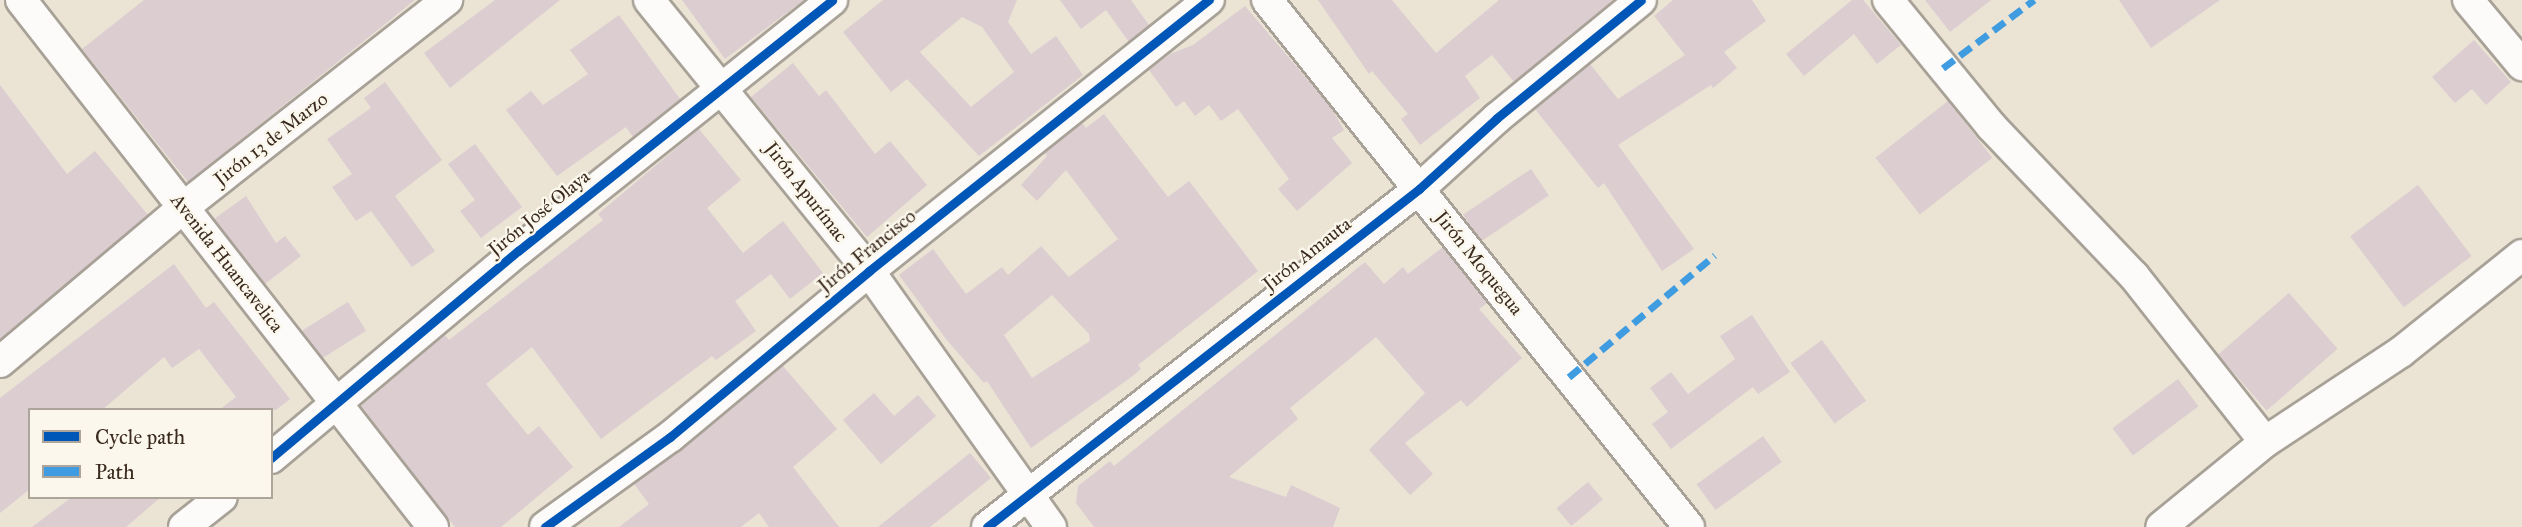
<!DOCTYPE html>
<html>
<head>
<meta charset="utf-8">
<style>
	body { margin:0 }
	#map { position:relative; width:2522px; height:527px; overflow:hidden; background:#ebe4d5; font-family:"IM FELL Great Primer",serif }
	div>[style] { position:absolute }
	.building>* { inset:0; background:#dccdd1; transform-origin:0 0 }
	.roads { filter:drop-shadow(2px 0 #a8a197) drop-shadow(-2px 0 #a8a197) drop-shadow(0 2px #a8a197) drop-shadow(0 -2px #a8a197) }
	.minor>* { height:30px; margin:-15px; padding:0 15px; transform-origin:15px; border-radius:15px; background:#fcfbf9 }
	.quiet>* { height:7px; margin-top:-3.5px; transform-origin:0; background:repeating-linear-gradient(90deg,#3f9ce0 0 14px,transparent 0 21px) }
	.cycleway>* { height:9px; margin:-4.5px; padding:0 4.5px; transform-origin:4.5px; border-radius:4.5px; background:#0057b8 }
	span { translate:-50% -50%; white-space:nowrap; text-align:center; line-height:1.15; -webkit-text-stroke:5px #fbf7ec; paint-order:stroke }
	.street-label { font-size:19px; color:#3b2a1e }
	.legend { position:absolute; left:28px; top:408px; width:245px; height:91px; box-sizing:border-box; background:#fbf7ec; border:2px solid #aea59a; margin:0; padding:9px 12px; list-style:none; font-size:21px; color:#3b2a1e }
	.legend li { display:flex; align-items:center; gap:14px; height:35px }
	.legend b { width:35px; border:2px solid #aea59a }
</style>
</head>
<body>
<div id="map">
	<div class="building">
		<i style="clip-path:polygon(144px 0,415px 0,188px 182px,82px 49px)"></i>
		<i style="clip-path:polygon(495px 0,560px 0,450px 88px,424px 53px)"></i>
		<i style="clip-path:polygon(682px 0,804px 0,725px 59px)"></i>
		<i style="clip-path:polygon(evenodd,883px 0,1017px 0,1008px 22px,1031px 54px,1056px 36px,1083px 75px,979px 156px,907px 79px,891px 92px,843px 32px,883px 0,962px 17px,982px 27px,1014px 72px,971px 107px,920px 52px,962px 17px)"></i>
		<i style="clip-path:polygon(1060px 0,1131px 0,1149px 25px,1129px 42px,1106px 10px,1081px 29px)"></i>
		<i style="clip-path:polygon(1318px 0,1392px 0,1436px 53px,1499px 0,1613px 0,1514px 82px,1492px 55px,1465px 76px,1480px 98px,1420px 145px,1401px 119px,1408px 114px,1372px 71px,1369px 74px)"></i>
		<i style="clip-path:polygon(1673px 0,1752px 0,1766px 21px,1724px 52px,1737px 68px,1713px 88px,1711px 85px,1618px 145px,1694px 249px,1662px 271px,1604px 183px,1598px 188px,1535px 109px,1590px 64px,1618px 99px,1685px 55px,1654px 16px)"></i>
		<i style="clip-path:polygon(1852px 0,1863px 0,1901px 45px,1877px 64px,1854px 34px,1804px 76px,1786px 54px)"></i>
		<i style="clip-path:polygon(1925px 0,1991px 0,1950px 32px)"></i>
		<i style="clip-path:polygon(2119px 0,2220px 0,2151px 48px)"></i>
		<i style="clip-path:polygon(1245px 6px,1330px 106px,1344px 130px,1332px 138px,1352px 163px,1297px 211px,1278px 189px,1289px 179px,1238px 109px,1221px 121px,1209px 105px,1195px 116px,1184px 101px,1176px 107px,1149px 70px,1170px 54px,1193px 45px)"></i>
		<i style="clip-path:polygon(619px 15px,680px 99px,633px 137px,626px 127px,557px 176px,506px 110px,531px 91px,543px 105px,588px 74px,570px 50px)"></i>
		<i style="clip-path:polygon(2474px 40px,2511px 82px,2486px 105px,2472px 89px,2455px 103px,2432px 77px)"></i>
		<i style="clip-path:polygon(793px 63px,819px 96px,826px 90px,875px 154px,890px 141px,927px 185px,867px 237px,751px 97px)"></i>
		<i style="clip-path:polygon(385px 82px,442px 160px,395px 196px,435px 251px,412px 267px,371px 211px,356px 221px,332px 187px,352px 174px,327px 139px,371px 108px,364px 98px)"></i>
		<i style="clip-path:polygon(0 85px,67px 174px,95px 151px,148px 215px,0 339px)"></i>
		<i style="left:1948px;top:101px;width:72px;height:92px;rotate:52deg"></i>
		<i style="clip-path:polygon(evenodd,1104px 114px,1168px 197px,1189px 181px,1258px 271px,1138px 365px,1141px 369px,1130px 378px,1031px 448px,987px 381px,984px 383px,946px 339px,899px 275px,933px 249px,966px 294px,1002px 267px,1008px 275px,1041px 246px,1069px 277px,1118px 239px,1066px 170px,1037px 201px,1021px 185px,1047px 156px,1045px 153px,1082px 123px,1086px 128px,1104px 114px,1052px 295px,1089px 334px,1090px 341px,1032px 378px,1004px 335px,1052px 295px)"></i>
		<i style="clip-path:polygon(699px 129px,741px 180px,707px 208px,743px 253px,783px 221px,823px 273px,790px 299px,771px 274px,735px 301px,756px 331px,716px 360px,712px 356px,601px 439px,532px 347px,486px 384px,528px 435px,539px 426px,573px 467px,501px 527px,455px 527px,361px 406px,445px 335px,449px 340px,603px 220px,598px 214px)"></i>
		<i style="clip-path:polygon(475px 144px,522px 207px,481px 238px,460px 211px,475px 200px,448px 164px)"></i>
		<i style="left:1531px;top:169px;width:32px;height:82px;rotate:56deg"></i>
		<i style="left:2418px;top:185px;width:89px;height:85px;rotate:53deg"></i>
		<i style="clip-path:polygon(246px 196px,276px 243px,285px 236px,301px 256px,265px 284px,214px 219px)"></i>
		<i style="clip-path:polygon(1443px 247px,1487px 303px,1479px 309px,1522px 358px,1467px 407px,1461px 400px,1405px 443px,1433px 474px,1410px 495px,1369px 450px,1425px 393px,1376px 337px,1290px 408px,1298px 419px,1229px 477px,1286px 497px,1291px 485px,1340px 508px,1333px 527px,1094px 527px,1076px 503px,1078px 486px,1110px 461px,1114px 466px,1365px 262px,1384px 284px,1403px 267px,1408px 274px)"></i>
		<i style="clip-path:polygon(174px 264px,206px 308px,214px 302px,290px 399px,276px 410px,219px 410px,236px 397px,199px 349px,172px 368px,164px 357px,102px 410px,30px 410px,30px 489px,0 513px,0 398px)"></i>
		<i style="left:2289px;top:293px;width:74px;height:94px;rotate:49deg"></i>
		<i style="left:348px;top:302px;width:34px;height:54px;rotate:58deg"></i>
		<i style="clip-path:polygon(1752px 315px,1790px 372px,1758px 394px,1753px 387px,1671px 449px,1652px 424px,1668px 412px,1650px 388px,1671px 372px,1688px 394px,1735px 359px,1720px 336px)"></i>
		<i style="left:1822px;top:340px;width:75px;height:39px;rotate:54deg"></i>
		<i style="clip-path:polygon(783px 366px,837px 429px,793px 467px,839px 527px,769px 527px,759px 513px,741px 527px,619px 527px,649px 504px,634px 484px)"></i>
		<i style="left:2178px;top:379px;width:34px;height:82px;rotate:53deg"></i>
		<i style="clip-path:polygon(874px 393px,894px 416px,918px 395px,936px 416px,881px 464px,843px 420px)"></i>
		<i style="left:1763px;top:436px;width:32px;height:82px;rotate:54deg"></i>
		<i style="clip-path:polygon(970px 453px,991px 478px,930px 527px,878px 527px)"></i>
		<i style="left:1588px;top:482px;width:23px;height:41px;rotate:50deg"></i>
		<i style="clip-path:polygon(72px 497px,161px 497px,126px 527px,32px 527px)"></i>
	</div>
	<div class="roads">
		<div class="minor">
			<i style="left:21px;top:0;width:669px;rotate:51.98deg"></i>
			<i style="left:649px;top:0;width:349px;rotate:50.9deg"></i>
			<i style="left:869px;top:271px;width:314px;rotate:54.6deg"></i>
			<i style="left:1267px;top:0;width:675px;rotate:51.31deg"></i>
			<i style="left:1888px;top:0;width:163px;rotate:50.7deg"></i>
			<i style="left:1991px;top:126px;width:207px;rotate:46.4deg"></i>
			<i style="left:2134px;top:276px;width:211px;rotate:51.7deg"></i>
			<i style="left:2265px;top:442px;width:134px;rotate:140.7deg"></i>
			<i style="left:2468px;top:0;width:85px;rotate:50.3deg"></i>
			<i style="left:0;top:362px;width:241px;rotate:-40.1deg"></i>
			<i style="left:184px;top:207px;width:335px;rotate:-38.2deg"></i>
			<i style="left:2265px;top:442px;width:163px;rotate:-33.5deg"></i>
			<i style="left:2401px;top:352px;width:155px;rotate:-38.7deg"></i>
			<i style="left:271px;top:458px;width:322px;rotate:-40deg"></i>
			<i style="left:518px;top:251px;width:402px;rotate:-38.6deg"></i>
			<i style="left:184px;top:527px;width:48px;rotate:-38.3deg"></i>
			<i style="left:545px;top:527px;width:154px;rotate:-35.8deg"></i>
			<i style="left:670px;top:437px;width:259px;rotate:-39.8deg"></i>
			<i style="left:869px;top:271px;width:435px;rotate:-38.6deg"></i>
			<i style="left:987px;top:527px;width:549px;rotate:-38.04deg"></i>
			<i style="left:1419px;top:189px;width:105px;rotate:-42.3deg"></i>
			<i style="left:1497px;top:118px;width:186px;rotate:-39.3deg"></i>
		</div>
	</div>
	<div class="quiet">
		<i style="left:1943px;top:68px;width:114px;rotate:-36.8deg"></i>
		<i style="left:1569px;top:377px;width:190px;rotate:-39.9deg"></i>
	</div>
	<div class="cycleway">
		<i style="left:271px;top:458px;width:322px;rotate:-40deg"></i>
		<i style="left:518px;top:251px;width:402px;rotate:-38.6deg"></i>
		<i style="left:545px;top:527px;width:154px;rotate:-35.8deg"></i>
		<i style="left:670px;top:437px;width:259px;rotate:-39.8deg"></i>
		<i style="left:869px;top:271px;width:435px;rotate:-38.6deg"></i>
		<i style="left:987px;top:527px;width:549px;rotate:-38.04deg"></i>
		<i style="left:1419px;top:189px;width:105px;rotate:-42.3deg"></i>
		<i style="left:1497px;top:118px;width:186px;rotate:-39.3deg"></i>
	</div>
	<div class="street-label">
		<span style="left:271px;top:139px;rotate:-38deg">Jirón 13 de Marzo</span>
		<span style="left:806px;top:192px;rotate:52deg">Jirón Apurímac</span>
		<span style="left:539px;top:213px;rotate:-39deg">Jirón José Olaya</span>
		<span style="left:867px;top:251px;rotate:-39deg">Jirón Francisco</span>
		<span style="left:1307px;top:254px;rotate:-38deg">Jirón Amauta</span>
		<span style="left:227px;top:263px;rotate:52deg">Avenida Huancavelica</span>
		<span style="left:1479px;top:263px;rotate:51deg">Jirón Moquegua</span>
	</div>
	<ul class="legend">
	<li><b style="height:9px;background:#0057b8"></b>Cycle path</li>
	<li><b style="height:9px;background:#3f9ce0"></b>Path</li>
	</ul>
</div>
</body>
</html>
